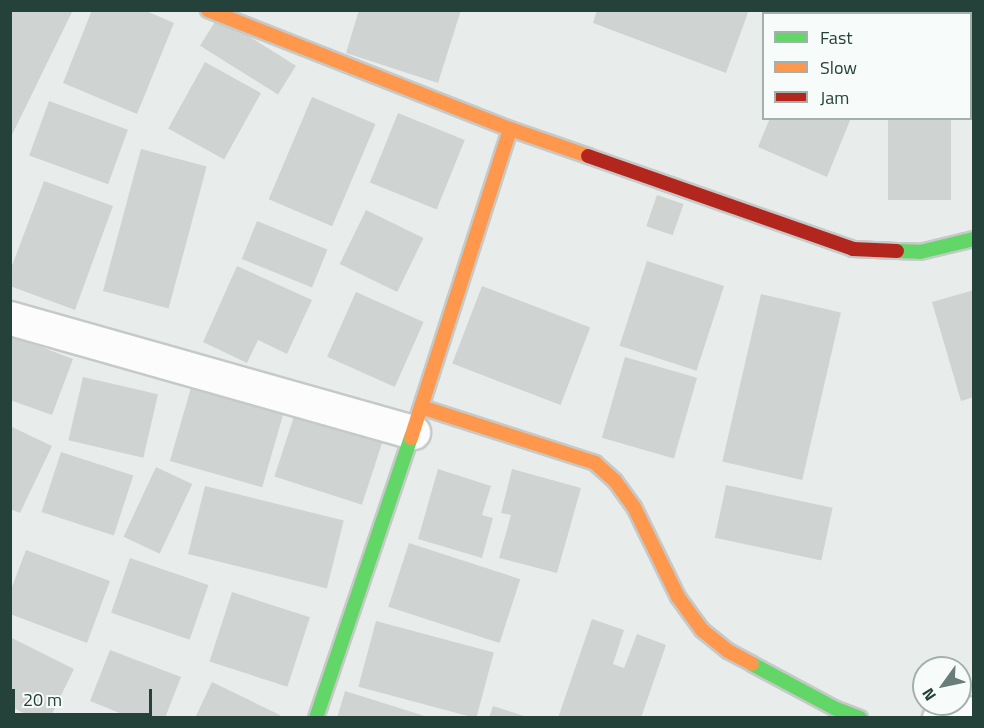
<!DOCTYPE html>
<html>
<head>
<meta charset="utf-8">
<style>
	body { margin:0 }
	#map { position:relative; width:984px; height:728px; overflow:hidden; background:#e8edeb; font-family:"Titillium Web",sans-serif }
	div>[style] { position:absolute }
	.building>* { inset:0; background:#cfd4d2; transform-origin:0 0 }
	.roads { filter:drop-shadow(2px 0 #c5cac8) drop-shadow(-2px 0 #c5cac8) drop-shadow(0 2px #c5cac8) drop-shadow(0 -2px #c5cac8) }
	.street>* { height:33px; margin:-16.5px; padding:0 16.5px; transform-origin:16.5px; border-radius:16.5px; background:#fcfcfc }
	.fast>* { height:14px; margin:-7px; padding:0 7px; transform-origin:7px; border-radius:7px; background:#63d668 }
	.slow>* { height:14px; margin:-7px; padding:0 7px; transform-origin:7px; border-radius:7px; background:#ff974d }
	.jam>* { height:14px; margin:-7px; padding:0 7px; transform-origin:7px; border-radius:7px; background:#b3261e }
	span { translate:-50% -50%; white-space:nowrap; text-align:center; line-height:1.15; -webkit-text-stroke:6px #f7fbf9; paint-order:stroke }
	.frame { position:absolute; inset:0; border:12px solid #24423a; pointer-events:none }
	.legend { position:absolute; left:762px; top:12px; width:210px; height:108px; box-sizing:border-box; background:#f7fbf9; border:2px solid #a3b1ad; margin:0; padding:8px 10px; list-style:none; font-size:18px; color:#24423a }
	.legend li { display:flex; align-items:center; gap:12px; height:30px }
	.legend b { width:30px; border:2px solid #a3b1ad }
	.north { position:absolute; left:912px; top:656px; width:60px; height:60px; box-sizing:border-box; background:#f7fbf9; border:2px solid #a3b1ad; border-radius:50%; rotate:237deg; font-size:16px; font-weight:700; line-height:24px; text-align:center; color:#24423a }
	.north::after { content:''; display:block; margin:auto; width:21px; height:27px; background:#697e78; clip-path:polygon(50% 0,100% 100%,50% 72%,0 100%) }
	.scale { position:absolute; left:12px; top:689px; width:140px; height:27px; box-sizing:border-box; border:3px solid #24423a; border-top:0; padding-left:8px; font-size:18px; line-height:21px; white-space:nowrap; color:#24423a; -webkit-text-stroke:4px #f7fbf9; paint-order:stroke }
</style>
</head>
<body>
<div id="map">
	<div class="building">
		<i style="clip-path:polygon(10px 10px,73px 10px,10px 139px)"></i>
		<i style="clip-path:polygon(92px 10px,144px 10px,174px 23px,137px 114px,63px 83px)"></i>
		<i style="clip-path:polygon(359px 10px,461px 10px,438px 83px,346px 53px)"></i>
		<i style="clip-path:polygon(597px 10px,749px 10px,726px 73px,593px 23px)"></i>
		<i style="left:218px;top:17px;width:92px;height:34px;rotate:32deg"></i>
		<i style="left:205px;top:62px;width:64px;height:76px;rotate:29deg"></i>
		<i style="left:312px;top:97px;width:69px;height:111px;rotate:23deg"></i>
		<i style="left:49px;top:101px;width:84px;height:58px;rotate:20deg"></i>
		<i style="left:398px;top:113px;width:72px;height:75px;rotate:22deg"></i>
		<i style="clip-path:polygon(770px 118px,851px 118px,827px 177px,758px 147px)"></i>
		<i style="left:888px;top:118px;width:63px;height:82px"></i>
		<i style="left:141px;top:149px;width:68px;height:147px;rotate:15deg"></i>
		<i style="clip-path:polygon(44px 181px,113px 206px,75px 310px,10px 286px,10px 271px)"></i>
		<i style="left:657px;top:195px;width:28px;height:33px;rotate:19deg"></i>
		<i style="left:366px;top:210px;width:64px;height:60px;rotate:26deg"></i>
		<i style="left:257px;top:221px;width:76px;height:41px;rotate:22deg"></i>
		<i style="left:647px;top:261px;width:81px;height:89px;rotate:18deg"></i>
		<i style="clip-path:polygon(237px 266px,312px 300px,287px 354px,258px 340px,247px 363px,203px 342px)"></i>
		<i style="left:482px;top:286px;width:116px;height:83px;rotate:21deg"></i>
		<i style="clip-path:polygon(974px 290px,974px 397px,961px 401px,932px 302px)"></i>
		<i style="left:356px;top:292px;width:74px;height:71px;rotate:24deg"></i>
		<i style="left:761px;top:294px;width:82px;height:172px;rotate:13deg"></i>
		<i style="clip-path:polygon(10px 335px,73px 359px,52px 415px,10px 400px)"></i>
		<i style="left:625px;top:357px;width:75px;height:84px;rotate:16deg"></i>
		<i style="left:83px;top:377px;width:77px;height:65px;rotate:13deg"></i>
		<i style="left:192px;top:384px;width:96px;height:80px;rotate:16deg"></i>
		<i style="left:297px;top:407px;width:92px;height:73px;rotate:18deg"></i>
		<i style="clip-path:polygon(10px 426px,52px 446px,20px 513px,10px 509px)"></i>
		<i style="left:61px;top:452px;width:76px;height:63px;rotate:18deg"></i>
		<i style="left:156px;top:467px;width:40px;height:77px;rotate:25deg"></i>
		<i style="clip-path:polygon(438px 469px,491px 486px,482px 515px,493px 518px,482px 558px,418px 539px)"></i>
		<i style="clip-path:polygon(512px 469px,581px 488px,557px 573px,499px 558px,511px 515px,501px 513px)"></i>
		<i style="left:726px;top:485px;width:109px;height:54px;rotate:12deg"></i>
		<i style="left:205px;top:486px;width:143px;height:70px;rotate:14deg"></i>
		<i style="left:409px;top:543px;width:117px;height:67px;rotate:18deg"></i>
		<i style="clip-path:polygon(26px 550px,110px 581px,87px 643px,10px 614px,10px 592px)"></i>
		<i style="left:130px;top:558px;width:83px;height:58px;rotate:19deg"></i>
		<i style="left:232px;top:592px;width:82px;height:73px;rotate:18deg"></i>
		<i style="clip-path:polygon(592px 619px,624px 630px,613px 664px,624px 668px,637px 634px,666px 645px,641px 718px,558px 718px)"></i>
		<i style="left:376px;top:621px;width:122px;height:68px;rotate:15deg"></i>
		<i style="clip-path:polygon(10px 637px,74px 669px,50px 718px,33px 718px,10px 706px)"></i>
		<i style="clip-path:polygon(110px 650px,181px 677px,165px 718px,132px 718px,90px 701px)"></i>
		<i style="clip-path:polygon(212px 682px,280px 715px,279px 718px,195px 718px)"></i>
		<i style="clip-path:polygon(345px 691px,428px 717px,428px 718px,337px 718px)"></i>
		<i style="clip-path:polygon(493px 706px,527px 717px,527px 718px,489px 718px)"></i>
	</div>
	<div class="roads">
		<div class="street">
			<i style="left:10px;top:318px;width:419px;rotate:15.8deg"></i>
			<i style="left:939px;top:718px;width:35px;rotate:-8deg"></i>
		</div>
		<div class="fast">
			<i style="left:897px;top:251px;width:23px;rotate:2deg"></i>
			<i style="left:920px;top:252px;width:56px;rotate:-13.5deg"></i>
			<i style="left:752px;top:664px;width:93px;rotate:28.2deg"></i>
			<i style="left:834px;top:708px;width:28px;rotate:21deg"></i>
			<i style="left:316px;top:718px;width:296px;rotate:-71.3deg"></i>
		</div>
		<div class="slow">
			<i style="left:208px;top:10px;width:325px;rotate:21.5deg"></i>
			<i style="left:510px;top:129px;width:83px;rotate:19.1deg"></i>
			<i style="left:421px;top:407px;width:183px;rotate:17.8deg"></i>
			<i style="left:595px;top:463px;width:27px;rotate:42deg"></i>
			<i style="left:615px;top:481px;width:32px;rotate:54deg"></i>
			<i style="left:634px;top:507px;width:100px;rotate:63.9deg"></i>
			<i style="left:678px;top:597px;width:41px;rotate:54deg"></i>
			<i style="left:702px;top:630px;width:33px;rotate:39deg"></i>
			<i style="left:728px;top:651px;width:27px;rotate:28deg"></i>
			<i style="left:411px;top:438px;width:324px;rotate:-72.2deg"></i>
		</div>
		<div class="jam">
			<i style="left:588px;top:156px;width:281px;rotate:19.3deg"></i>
			<i style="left:853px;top:249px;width:44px;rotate:2.6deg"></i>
		</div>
	</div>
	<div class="frame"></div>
	<ul class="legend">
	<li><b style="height:8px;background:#63d668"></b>Fast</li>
	<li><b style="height:8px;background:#ff974d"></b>Slow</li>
	<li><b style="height:8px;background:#b3261e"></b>Jam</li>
	</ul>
	<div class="north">N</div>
	<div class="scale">20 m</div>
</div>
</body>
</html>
